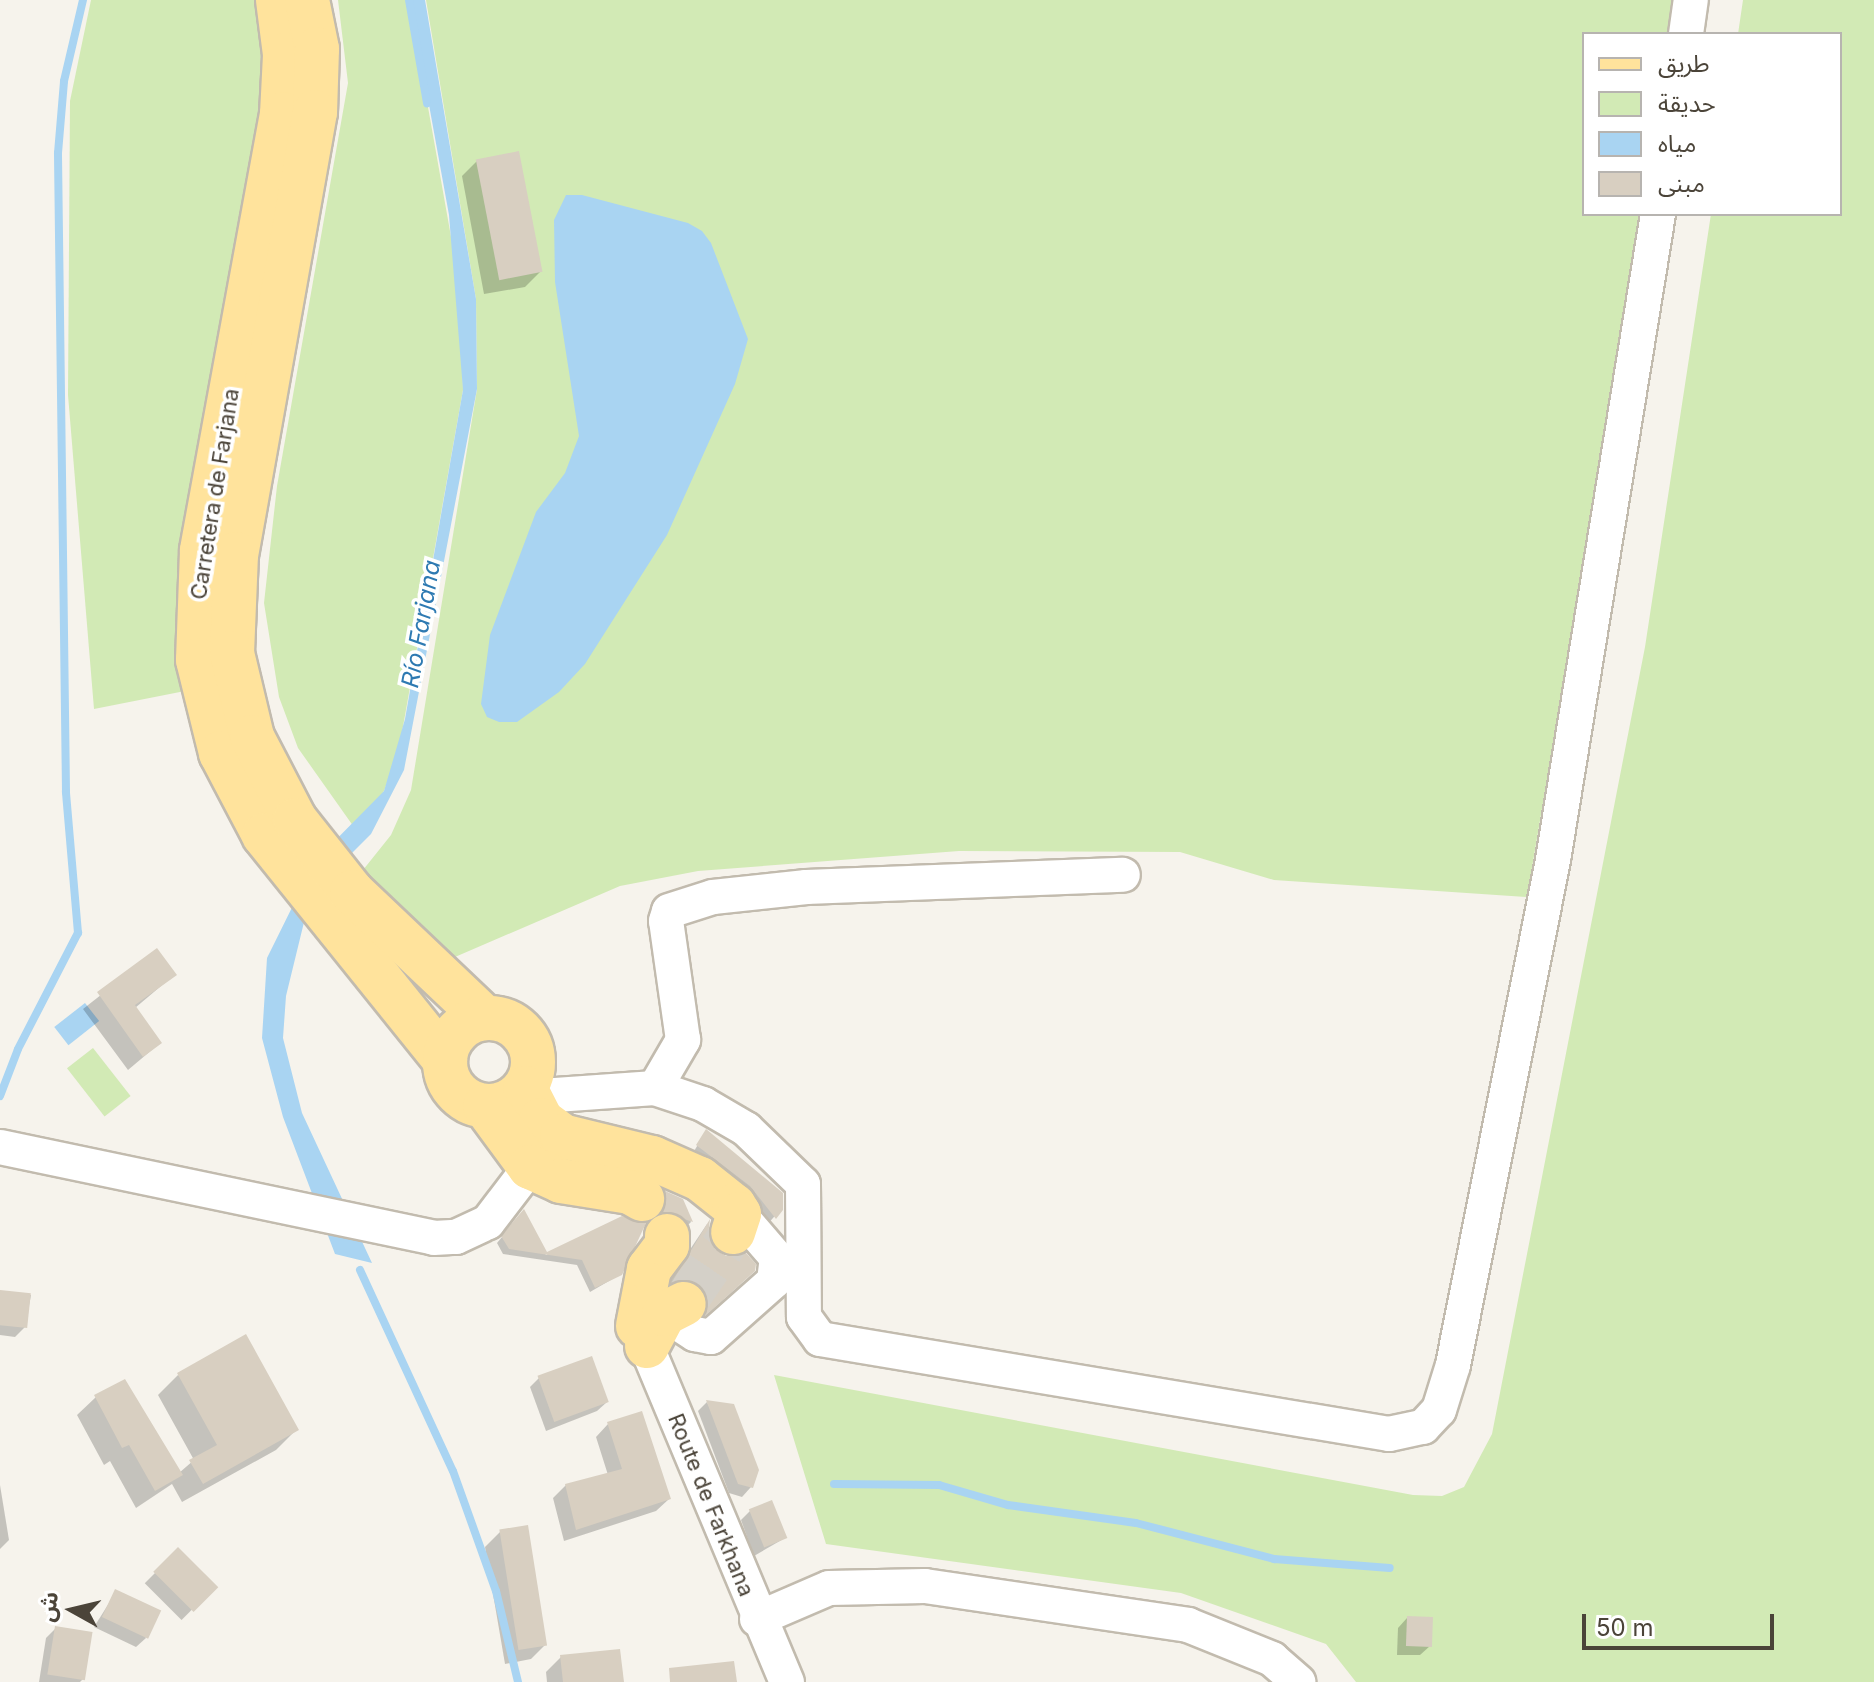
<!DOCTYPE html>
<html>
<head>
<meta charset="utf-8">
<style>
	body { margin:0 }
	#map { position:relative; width:1874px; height:1682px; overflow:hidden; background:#f6f3ec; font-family:Inter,"Noto Sans Arabic",sans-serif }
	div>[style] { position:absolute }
	.green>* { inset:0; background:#d2eab5; transform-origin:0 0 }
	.water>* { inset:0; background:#a9d4f2; transform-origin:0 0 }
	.shadow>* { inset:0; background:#0003; transform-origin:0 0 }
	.stream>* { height:8px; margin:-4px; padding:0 4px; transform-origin:4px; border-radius:4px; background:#a9d4f2 }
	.building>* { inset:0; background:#d8cfc1; transform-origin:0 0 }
	.major-tunnel>* { height:44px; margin-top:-22px; transform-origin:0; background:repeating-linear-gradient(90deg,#d4d0c8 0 44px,transparent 0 66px) }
	.roads { filter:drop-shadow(2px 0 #c2bbae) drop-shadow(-2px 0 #c2bbae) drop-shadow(0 2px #c2bbae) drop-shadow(0 -2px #c2bbae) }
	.minor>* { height:34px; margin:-17px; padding:0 17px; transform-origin:17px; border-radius:17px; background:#fff }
	.major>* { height:44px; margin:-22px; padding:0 22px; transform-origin:22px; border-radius:22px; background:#ffe39c }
	.major>.ring { margin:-22px; padding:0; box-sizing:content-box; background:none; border:44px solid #ffe39c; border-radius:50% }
	span { translate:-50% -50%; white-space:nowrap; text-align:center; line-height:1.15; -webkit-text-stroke:7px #fff; paint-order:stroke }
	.street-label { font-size:22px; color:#4b4439 }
	.water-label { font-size:24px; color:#2e7ab2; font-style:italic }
	.legend { position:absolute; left:1582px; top:32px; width:260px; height:184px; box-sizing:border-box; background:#fff; border:2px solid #b7b4b0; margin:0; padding:10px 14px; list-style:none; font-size:24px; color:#4b4439 }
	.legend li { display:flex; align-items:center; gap:16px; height:40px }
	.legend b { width:40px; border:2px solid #b7b4b0 }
	.north { position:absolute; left:32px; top:1570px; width:80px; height:80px; -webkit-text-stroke:6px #fff; paint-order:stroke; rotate:278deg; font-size:22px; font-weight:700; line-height:32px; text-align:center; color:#4b4439 }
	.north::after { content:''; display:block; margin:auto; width:28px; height:36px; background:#4b4439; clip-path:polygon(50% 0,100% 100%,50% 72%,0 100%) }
	.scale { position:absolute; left:1582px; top:1614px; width:192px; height:36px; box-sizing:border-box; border:4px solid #4b4439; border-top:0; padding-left:10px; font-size:24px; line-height:28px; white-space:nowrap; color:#4b4439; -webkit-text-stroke:6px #fff; paint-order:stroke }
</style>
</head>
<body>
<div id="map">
	<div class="green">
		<i style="clip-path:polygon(91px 0,265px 0,272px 52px,185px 691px,94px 709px,68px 395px,70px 101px)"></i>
		<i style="clip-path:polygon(338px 0,409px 0,461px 293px,463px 390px,399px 749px,384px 791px,356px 830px,298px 748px,279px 697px,264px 603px,277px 486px,348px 83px)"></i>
		<i style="clip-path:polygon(426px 0,1679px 0,1673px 34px,1584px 34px,1584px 214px,1643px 214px,1527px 897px,1274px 880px,1180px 852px,959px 851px,698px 871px,620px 886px,455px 957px,363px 870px,391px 835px,411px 790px,477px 389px,476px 299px)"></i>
		<i style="clip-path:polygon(1743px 0,1874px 0,1874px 1682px,1356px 1682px,1326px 1644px,1181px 1593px,826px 1544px,774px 1375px,1413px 1495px,1442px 1496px,1464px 1487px,1492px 1434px,1645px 647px,1711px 214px,1840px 214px,1840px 34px,1738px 34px)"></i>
		<i style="left:93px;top:1048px;width:61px;height:33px;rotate:52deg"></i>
	</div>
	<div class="water">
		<i style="clip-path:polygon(410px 0,425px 0,476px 299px,477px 389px,404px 770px,371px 834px,328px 877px,306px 914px,286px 996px,283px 1038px,302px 1113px,372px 1263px,335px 1254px,283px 1117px,262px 1038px,267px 958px,315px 861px,384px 791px,405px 719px,463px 390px,449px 215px)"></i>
		<i style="clip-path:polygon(566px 195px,582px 195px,688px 223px,702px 231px,711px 243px,748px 339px,735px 384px,667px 535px,585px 664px,559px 692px,517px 722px,499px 722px,487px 717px,481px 704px,490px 635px,536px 512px,565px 473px,579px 436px,555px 282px,554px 220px)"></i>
		<i style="left:85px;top:1003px;width:23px;height:39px;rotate:52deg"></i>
	</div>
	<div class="shadow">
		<i style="clip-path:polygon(477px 161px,540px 272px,525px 287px,484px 294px,462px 176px)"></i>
		<i style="clip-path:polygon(157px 951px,174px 975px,135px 1008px,160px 1043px,128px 1070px,83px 1009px)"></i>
		<i style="clip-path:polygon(706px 1131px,781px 1193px,781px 1209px,765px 1227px,690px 1158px)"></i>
		<i style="clip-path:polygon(665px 1194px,682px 1200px,691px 1222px,687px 1226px,660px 1216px)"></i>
		<i style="clip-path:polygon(523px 1212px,546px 1255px,622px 1218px,621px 1274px,590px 1292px,577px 1265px,503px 1254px,497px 1243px)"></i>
		<i style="clip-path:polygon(707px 1224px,706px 1237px,713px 1250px,725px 1258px,738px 1286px,692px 1326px,659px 1296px)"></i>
		<i style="clip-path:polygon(0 1292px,31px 1295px,25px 1327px,15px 1337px,0 1335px)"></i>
		<i style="clip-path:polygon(178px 1375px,296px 1430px,276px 1450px,182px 1502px,172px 1484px,136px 1508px,110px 1461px,104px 1465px,77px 1415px,96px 1397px,179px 1473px,194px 1460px,158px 1395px)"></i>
		<i style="clip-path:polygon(539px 1378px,607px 1402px,597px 1411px,546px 1431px,530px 1387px)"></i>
		<i style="clip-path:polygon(707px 1402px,751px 1487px,742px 1497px,729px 1493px,698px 1411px)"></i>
		<i style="clip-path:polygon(608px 1424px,669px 1499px,656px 1511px,564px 1541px,553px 1498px,566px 1485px,608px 1475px,596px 1437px)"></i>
		<i style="clip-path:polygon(0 1485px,9px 1540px,0 1549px)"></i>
		<i style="clip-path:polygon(750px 1511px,785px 1538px,754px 1556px,741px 1520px)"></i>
		<i style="clip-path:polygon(500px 1532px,546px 1644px,531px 1659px,505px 1664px,485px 1547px)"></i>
		<i style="left:178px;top:1550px;width:52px;height:47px;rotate:45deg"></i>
		<i style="clip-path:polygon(116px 1592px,146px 1638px,136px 1647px,94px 1627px)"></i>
		<i style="clip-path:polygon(1407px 1618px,1430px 1646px,1420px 1655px,1397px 1655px,1398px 1628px)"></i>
		<i style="clip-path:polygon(56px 1628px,83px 1679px,80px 1682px,39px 1682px,46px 1638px)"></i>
		<i style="clip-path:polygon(561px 1657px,622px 1682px,547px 1682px,546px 1672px)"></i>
	</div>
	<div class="stream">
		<i style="left:409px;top:0;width:105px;rotate:80.1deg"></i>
		<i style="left:0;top:1096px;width:50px;rotate:-69deg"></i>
		<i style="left:18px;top:1049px;width:131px;rotate:-62.7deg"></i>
		<i style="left:78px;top:933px;width:142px;rotate:-94.9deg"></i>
		<i style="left:66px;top:792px;width:639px;rotate:-90.72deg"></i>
		<i style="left:58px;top:153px;width:72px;rotate:-85.2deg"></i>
		<i style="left:64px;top:81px;width:83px;rotate:-76.8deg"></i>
		<i style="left:360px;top:1270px;width:221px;rotate:65.2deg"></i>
		<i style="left:453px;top:1471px;width:127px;rotate:70.3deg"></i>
		<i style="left:496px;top:1591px;width:94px;rotate:76.4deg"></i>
		<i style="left:834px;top:1484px;width:105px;rotate:0.5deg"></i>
		<i style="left:939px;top:1485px;width:72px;rotate:16.2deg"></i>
		<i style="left:1008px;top:1505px;width:129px;rotate:8deg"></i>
		<i style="left:1136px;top:1523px;width:143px;rotate:14.6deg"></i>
		<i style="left:1274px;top:1559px;width:116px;rotate:4.4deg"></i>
	</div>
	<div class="building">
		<i style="left:519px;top:151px;width:123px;height:44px;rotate:79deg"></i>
		<i style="clip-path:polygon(157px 948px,177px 975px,135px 1005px,162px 1043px,143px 1057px,97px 992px)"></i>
		<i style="clip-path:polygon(706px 1129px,783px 1193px,783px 1210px,776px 1219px,750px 1186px,696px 1145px)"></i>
		<i style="clip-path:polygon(665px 1191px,683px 1199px,693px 1222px,663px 1212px)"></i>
		<i style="clip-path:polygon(524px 1209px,547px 1252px,622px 1216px,646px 1223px,622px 1275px,595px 1288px,582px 1260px,509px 1249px,501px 1236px)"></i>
		<i style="clip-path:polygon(710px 1219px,708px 1236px,715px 1249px,726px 1256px,746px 1253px,756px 1264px,755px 1271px,706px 1315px,707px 1294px,698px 1284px,672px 1282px)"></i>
		<i style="left:0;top:1290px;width:31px;height:35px;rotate:6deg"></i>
		<i style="clip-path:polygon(246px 1334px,299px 1430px,203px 1484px,189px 1460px,217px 1445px,177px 1373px)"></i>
		<i style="left:592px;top:1356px;width:49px;height:58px;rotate:70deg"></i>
		<i style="clip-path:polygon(125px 1379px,183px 1475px,155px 1491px,129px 1445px,122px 1448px,94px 1395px)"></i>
		<i style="clip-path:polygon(706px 1400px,734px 1404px,759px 1470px,753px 1488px,738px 1484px)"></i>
		<i style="clip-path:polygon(642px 1411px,671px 1499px,576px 1530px,565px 1484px,622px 1469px,607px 1422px)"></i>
		<i style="left:772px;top:1500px;width:41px;height:25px;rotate:68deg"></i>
		<i style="left:528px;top:1525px;width:122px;height:29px;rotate:81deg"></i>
		<i style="left:178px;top:1547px;width:57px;height:35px;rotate:45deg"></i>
		<i style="left:115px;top:1589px;width:51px;height:31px;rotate:25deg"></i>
		<i style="left:1407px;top:1616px;width:26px;height:30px;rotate:2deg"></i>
		<i style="left:55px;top:1626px;width:38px;height:49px;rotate:9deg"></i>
		<i style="clip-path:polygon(620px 1649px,624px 1682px,563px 1682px,560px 1655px)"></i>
		<i style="clip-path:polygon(734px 1661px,737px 1682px,670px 1682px,669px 1668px)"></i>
	</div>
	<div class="major-tunnel">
		<i style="left:684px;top:1304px;width:87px;rotate:-55.8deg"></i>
	</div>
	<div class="roads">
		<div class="minor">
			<i style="left:1686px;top:34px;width:34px;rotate:-82deg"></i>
			<i style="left:655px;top:1088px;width:56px;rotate:-59.7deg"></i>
			<i style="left:683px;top:1040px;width:120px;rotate:-98.1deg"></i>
			<i style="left:666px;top:921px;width:10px;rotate:-73deg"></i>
			<i style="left:669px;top:911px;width:46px;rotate:-17.7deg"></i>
			<i style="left:713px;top:897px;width:94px;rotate:-6.1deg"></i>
			<i style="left:806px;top:887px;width:317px;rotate:-2.2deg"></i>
			<i style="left:527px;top:1097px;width:128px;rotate:-4deg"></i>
			<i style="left:655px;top:1088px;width:51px;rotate:18.4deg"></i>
			<i style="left:703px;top:1104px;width:50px;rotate:30.2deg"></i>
			<i style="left:746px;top:1129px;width:79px;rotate:44deg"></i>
			<i style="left:803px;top:1184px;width:133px;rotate:89.6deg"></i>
			<i style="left:804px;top:1317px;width:27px;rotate:54deg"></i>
			<i style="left:820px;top:1339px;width:577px;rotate:9.48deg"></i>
			<i style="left:1389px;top:1434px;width:35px;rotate:-12deg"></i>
			<i style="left:1423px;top:1427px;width:23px;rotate:-47deg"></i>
			<i style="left:1439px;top:1410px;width:47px;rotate:-72.7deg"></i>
			<i style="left:1453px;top:1365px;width:515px;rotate:-78.8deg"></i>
			<i style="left:1553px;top:860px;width:654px;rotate:-80.77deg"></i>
			<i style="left:0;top:1147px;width:443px;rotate:11.8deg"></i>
			<i style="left:434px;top:1238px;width:22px;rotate:-3deg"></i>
			<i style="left:456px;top:1237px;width:35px;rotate:-25deg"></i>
			<i style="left:488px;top:1222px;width:69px;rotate:-52.6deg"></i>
			<i style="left:664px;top:1314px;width:37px;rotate:33deg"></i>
			<i style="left:695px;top:1334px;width:16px;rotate:11deg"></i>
			<i style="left:711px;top:1337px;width:84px;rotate:-41.6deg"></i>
			<i style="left:774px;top:1281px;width:23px;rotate:-83deg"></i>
			<i style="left:777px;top:1258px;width:58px;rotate:-130.8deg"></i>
			<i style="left:638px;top:1326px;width:386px;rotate:67.3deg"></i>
			<i style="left:757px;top:1619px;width:78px;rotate:-23.3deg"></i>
			<i style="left:829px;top:1588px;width:96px;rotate:-1.2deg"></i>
			<i style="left:925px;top:1586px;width:266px;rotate:8.4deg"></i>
			<i style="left:1188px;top:1625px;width:91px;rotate:22deg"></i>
			<i style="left:1272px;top:1659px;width:35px;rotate:41deg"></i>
		</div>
		<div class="major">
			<i style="left:278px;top:0;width:55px;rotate:82.7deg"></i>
			<i style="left:285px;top:55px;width:59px;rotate:92.9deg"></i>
			<i style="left:282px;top:114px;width:444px;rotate:100.4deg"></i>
			<i style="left:202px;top:551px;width:109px;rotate:92.1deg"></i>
			<i style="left:198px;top:660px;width:96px;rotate:76.1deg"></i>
			<i style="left:221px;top:753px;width:93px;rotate:62.3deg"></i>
			<i style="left:264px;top:835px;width:289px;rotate:51.2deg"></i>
			<i style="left:307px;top:0;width:50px;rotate:78.5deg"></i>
			<i style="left:317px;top:49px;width:63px;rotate:91.8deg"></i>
			<i style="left:315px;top:112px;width:449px;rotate:100.1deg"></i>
			<i style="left:236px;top:554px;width:99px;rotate:92.3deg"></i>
			<i style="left:232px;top:653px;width:86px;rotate:76.6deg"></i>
			<i style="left:252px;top:737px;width:93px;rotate:62.6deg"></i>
			<i style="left:295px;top:820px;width:92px;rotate:51.6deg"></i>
			<i style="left:352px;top:892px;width:183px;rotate:43.5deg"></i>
			<i class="ring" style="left:445px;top:1018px;width:44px;height:44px"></i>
			<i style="left:525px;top:1088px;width:36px;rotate:63deg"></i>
			<i style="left:541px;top:1120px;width:26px;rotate:37deg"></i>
			<i style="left:562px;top:1136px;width:93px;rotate:13.7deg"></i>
			<i style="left:652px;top:1158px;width:52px;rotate:23.6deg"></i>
			<i style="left:700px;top:1179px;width:43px;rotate:38.5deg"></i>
			<i style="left:734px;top:1206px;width:9px;rotate:58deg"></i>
			<i style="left:739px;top:1214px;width:19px;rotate:108deg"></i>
			<i style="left:485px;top:1106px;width:76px;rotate:53.6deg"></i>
			<i style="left:530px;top:1167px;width:34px;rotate:24deg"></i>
			<i style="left:561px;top:1181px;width:70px;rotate:9.1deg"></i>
			<i style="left:630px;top:1192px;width:14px;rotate:30deg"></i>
			<i style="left:638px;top:1326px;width:58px;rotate:-79.1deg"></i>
			<i style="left:649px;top:1269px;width:30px;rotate:-53deg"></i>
			<i style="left:667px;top:1245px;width:9px;rotate:-90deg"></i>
			<i style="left:647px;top:1346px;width:36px;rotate:-62deg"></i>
			<i style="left:664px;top:1314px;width:22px;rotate:-27deg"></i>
		</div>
	</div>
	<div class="street-label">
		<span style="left:215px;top:494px;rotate:-81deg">Carretera de Farjana</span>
		<span style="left:711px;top:1505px;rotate:68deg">Route de Farkhana</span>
	</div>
	<div class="water-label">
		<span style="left:421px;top:624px;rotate:-80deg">Río Farjana</span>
	</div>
	<ul class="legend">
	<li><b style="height:10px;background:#ffe39c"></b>طريق</li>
	<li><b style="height:22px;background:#d2eab5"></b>حديقة</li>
	<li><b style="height:22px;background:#a9d4f2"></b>مياه</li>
	<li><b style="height:22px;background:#d8cfc1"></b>مبنى</li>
	</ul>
	<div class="north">ش</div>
	<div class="scale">50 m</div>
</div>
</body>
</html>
